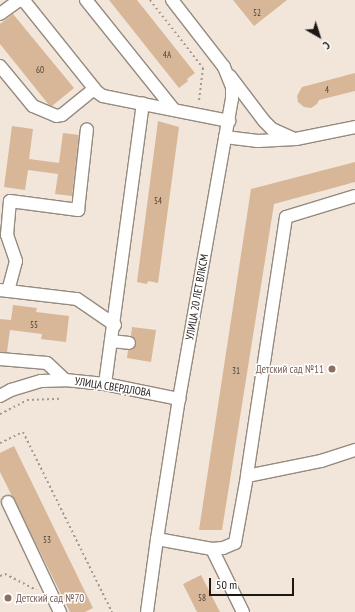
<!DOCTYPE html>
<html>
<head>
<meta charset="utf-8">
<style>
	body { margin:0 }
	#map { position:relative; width:355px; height:612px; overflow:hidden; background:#f2e5da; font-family:"PT Sans Narrow",sans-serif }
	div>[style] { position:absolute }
	.building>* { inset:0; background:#d8b798 }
	.path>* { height:2px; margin-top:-1px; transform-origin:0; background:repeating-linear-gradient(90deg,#a39991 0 2px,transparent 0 5px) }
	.roads { filter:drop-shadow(1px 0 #958a7f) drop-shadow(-1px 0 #958a7f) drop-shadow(0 1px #958a7f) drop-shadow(0 -1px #958a7f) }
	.minor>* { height:12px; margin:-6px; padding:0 6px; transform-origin:6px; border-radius:6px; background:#fff }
	.dots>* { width:11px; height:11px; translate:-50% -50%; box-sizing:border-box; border:2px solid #fff; border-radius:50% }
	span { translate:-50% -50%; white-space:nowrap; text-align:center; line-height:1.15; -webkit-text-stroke:3px #fff; paint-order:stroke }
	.number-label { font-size:9px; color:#4c4035 }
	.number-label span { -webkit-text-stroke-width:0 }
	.street-label { font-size:11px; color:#1d1814 }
	.education-label { font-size:11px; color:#785e54 }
	.right { translate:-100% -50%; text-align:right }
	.left { translate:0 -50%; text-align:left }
	.north { position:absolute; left:299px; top:16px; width:40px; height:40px; -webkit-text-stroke:3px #fff; paint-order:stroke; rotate:141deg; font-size:11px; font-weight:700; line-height:16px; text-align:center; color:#1d1814 }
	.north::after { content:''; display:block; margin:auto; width:14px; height:18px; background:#1d1814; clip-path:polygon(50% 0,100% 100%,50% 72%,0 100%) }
	.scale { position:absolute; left:209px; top:578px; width:85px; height:18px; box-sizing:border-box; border:2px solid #1d1814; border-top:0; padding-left:5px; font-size:12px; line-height:14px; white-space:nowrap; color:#1d1814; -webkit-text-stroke:3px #fff; paint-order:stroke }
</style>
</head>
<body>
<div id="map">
	<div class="building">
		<i style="clip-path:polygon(109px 0,137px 0,195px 73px,187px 79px,188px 81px,179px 88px)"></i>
		<i style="clip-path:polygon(233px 0,287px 0,254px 26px)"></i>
		<i style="clip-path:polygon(13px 14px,74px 88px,52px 106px,49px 105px,0 44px,0 24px)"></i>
		<i style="clip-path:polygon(355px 73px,355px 91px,319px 100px,317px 104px,311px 108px,304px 107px,298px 102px,297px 96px,302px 87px)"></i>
		<i style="clip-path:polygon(158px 121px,179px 127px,158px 283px,148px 281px,147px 284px,137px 282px)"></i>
		<i style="clip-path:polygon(12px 126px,33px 129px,29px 159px,59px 163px,63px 133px,79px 135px,72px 196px,55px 194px,58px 174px,28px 170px,25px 190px,4px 187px)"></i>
		<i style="clip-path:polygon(355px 162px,355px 182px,274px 204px,222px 530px,199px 530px,251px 189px)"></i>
		<i style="clip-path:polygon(13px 305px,37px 308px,36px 312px,69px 316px,66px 342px,41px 339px,42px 334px,10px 330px,7px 352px,0 352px,0 319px,11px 320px)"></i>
		<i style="clip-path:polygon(132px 327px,156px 330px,151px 362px,127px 358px,128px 350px,132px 350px,136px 344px,136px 340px,131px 336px)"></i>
		<i style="clip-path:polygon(14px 446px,93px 608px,85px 612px,70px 612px,0 472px,0 453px)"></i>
		<i style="clip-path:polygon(201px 575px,220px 612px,197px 612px,183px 584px)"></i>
	</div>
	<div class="path">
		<i style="left:150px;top:0;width:86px;rotate:52.1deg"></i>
		<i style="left:203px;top:68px;width:35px;rotate:97deg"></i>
		<i style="left:0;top:414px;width:30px;rotate:-27deg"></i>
		<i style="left:27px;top:400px;width:34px;rotate:-2deg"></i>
		<i style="left:0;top:443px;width:25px;rotate:-26deg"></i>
		<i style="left:23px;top:432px;width:201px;rotate:63.7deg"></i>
		<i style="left:0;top:576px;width:5px;rotate:-22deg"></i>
		<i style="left:5px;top:574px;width:35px;rotate:27deg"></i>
	</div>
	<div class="roads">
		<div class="minor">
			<i style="left:20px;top:0;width:5px;rotate:22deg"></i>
			<i style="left:25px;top:2px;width:115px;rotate:51.3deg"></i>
			<i style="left:97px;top:92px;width:7px;rotate:34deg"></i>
			<i style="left:103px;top:96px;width:41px;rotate:11.3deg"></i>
			<i style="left:86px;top:0;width:141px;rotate:51.3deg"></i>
			<i style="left:0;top:14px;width:24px;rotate:-36deg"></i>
			<i style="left:0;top:66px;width:52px;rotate:50.5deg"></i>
			<i style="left:33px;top:106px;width:25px;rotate:23deg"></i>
			<i style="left:56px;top:116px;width:6px;rotate:-9deg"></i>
			<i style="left:62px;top:115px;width:41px;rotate:-39.1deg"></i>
			<i style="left:230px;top:76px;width:56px;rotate:52.9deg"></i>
			<i style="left:264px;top:121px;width:11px;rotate:45deg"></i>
			<i style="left:272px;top:129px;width:22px;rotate:24deg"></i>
			<i style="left:225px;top:137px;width:33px;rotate:7deg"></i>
			<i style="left:258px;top:141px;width:38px;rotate:-3deg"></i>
			<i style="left:296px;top:139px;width:60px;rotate:-11.5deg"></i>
			<i style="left:355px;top:196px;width:72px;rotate:163.1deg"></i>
			<i style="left:286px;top:217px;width:262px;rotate:98.6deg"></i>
			<i style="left:247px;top:476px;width:76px;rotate:-11.5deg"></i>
			<i style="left:321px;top:461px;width:36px;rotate:-18deg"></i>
			<i style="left:0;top:290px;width:78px;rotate:6.7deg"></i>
			<i style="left:77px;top:299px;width:46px;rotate:34.4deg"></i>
			<i style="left:8px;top:291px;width:31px;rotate:-75deg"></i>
			<i style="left:16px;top:261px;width:28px;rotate:-109deg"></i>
			<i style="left:7px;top:235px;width:34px;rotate:-85deg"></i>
			<i style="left:10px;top:201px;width:69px;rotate:7.5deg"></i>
			<i style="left:78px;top:210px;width:81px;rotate:-83.7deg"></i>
			<i style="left:111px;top:341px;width:18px;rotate:6deg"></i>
			<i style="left:0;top:359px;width:47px;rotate:4.9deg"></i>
			<i style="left:47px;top:363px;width:25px;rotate:43deg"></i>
			<i style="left:105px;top:384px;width:283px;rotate:-82.3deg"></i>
			<i style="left:143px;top:104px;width:88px;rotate:11.2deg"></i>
			<i style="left:0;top:396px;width:13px;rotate:-29deg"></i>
			<i style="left:11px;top:390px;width:31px;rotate:-17deg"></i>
			<i style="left:41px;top:381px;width:24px;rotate:-2deg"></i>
			<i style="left:65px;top:380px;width:40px;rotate:5.7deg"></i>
			<i style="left:105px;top:384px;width:76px;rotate:11.5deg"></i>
			<i style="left:8px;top:502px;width:122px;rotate:64.7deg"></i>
			<i style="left:157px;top:539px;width:56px;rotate:10.3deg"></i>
			<i style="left:212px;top:549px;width:70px;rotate:63.8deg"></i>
			<i style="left:212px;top:549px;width:11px;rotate:-5deg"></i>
			<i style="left:223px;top:548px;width:13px;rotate:-23deg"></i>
			<i style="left:235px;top:543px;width:68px;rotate:-79.8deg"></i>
			<i style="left:147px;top:612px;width:74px;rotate:-82.2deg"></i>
			<i style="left:157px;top:539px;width:142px;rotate:-81.1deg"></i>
			<i style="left:179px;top:399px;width:305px;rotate:-80deg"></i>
			<i style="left:232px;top:99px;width:12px;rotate:-90deg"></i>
			<i style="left:232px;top:87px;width:22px;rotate:-112deg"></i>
			<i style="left:224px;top:67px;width:85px;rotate:-127.8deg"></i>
		</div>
	</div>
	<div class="dots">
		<i style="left:332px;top:369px;background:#8d6e63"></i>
		<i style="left:8px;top:598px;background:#8d6e63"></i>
	</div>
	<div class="number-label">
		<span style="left:257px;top:13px">52</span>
		<span style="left:167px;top:55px">4А</span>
		<span style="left:40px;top:70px">60</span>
		<span style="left:327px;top:90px">4</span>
		<span style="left:158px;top:201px">54</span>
		<span style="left:34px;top:325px">55</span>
		<span style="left:236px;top:371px">31</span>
		<span style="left:47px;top:540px">53</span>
		<span style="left:202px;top:598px">58</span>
	</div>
	<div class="street-label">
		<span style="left:197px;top:297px;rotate:-80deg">УЛИЦА 20 ЛЕТ ВЛКСМ</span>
		<span style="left:113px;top:387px;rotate:9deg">УЛИЦА СВЕРДЛОВА</span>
	</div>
	<div class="education-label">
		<span class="right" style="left:324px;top:369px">Детский сад №11</span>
		<span class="left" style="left:16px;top:598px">Детский сад №70</span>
	</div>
	<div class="north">С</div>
	<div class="scale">50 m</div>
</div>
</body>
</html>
